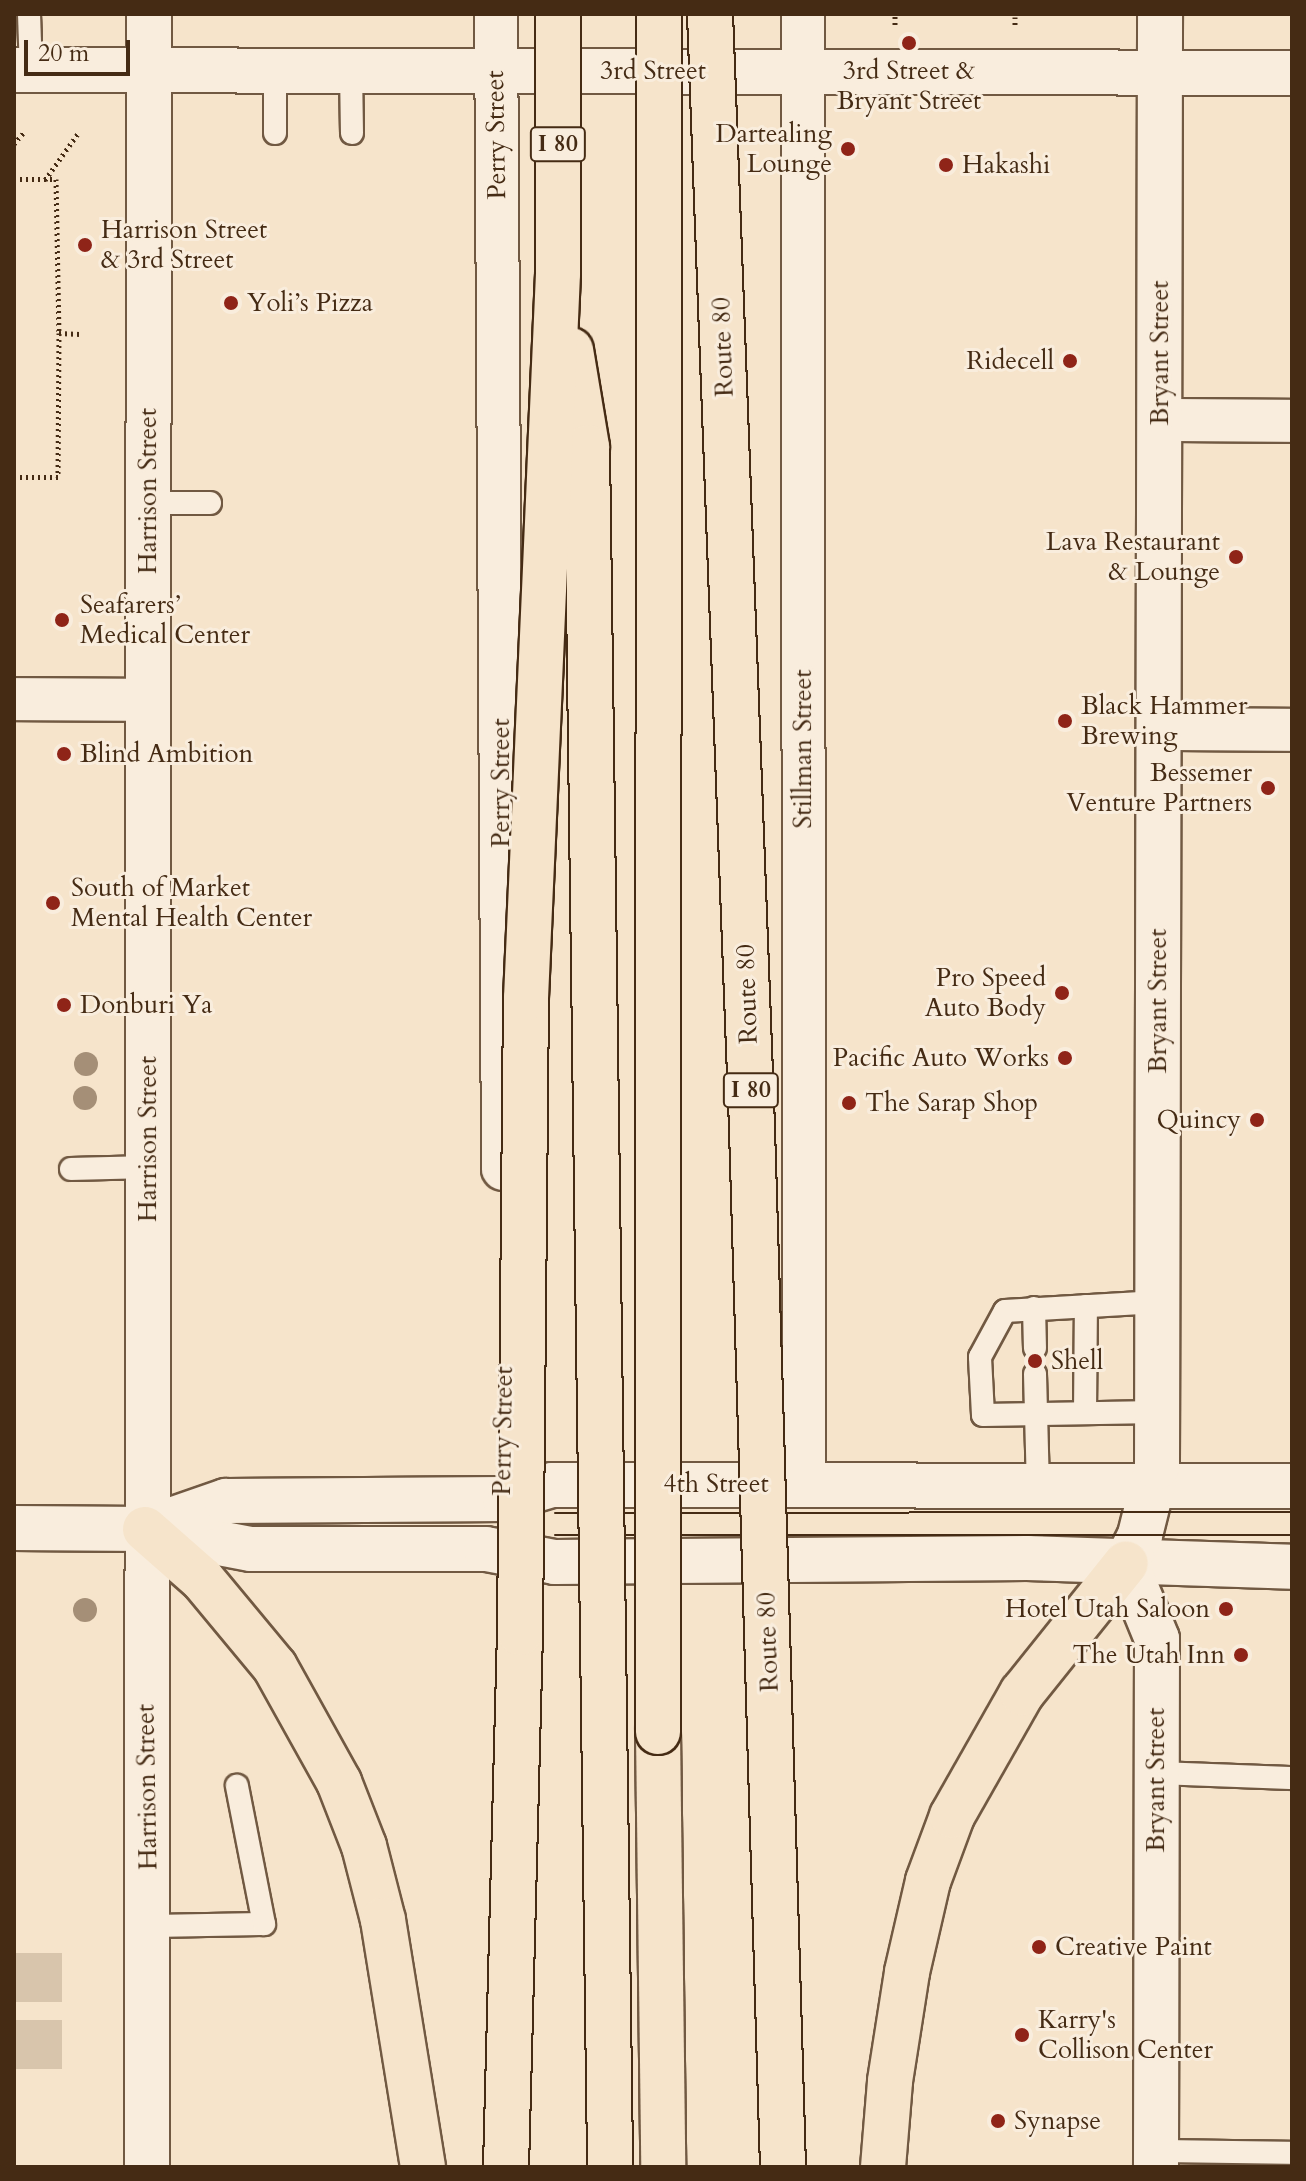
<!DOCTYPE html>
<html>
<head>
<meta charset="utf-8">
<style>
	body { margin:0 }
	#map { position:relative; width:1306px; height:2181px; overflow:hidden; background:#f6e4cb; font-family:Cardo,serif }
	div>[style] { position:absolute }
	.green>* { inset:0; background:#d8c5ac; transform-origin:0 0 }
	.path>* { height:5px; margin-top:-2.5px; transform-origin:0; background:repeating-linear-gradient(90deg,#452b14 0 2px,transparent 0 6px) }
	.roads { filter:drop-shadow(2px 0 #715942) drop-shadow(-2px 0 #715942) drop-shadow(0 2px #715942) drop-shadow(0 -2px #715942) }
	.lane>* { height:22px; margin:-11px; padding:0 11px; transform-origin:11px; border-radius:11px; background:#f9eddd }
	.street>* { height:42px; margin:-21px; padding:0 21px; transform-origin:21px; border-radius:21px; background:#f9eddd }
	.secondary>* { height:44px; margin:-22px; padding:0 22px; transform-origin:22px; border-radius:22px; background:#f9eddd }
	.highway>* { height:44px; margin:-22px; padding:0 22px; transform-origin:22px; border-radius:22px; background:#f6e4cb }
	.tram>* { height:2px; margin:-1px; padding:0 1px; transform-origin:1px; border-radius:1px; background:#452b14 }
	.bridges { filter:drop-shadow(2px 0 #452b14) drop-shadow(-2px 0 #452b14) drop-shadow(0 2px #452b14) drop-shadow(0 -2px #452b14) }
	.highway-bridge>* { height:44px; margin:-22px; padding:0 22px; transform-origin:22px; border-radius:22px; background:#f6e4cb }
	.trees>* { width:24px; height:24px; margin:-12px; border-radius:50%; background:#a58f77 }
	.dots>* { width:22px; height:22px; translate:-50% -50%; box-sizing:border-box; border:4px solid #f9eddd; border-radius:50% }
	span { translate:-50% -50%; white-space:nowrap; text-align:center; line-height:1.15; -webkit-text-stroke:6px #f9eddd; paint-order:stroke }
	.shield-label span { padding:2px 6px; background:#f9eddd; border:2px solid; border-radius:6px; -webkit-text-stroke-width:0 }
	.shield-label { font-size:24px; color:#452b14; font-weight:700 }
	.street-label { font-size:26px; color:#452b14 }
	.poi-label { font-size:26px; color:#452b14 }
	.right { translate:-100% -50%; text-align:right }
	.left { translate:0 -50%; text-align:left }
	.frame { position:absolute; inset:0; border:16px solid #452b14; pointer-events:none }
	.scale { position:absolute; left:24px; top:40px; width:106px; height:36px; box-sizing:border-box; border:4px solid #452b14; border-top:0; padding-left:10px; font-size:24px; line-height:28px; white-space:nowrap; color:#452b14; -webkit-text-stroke:6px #f9eddd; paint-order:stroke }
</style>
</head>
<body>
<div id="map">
	<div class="green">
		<i style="left:14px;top:1953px;width:48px;height:49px"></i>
		<i style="left:14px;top:2020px;width:48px;height:49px"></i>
	</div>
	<div class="path">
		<i style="left:1015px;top:17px;width:8px;rotate:90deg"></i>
		<i style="left:895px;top:25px;width:9px;rotate:-90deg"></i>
		<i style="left:14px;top:144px;width:16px;rotate:-50deg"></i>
		<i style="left:14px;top:179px;width:42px"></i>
		<i style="left:56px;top:179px;width:154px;rotate:88.9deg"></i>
		<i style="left:59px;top:333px;width:144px;rotate:90.4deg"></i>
		<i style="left:58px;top:477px;width:44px;rotate:180deg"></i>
		<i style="left:45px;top:180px;width:59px;rotate:-54.7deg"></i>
		<i style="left:59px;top:333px;width:21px;rotate:3deg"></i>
	</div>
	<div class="roads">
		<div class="lane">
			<i style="left:29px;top:14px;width:56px;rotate:88deg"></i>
			<i style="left:351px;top:70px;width:63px;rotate:89.1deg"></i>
			<i style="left:275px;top:133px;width:65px;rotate:-90deg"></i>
			<i style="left:149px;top:503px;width:61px"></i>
			<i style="left:71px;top:1169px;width:78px;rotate:-1.5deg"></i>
			<i style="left:1034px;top:1308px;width:40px;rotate:88.6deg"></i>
			<i style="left:1035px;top:1374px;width:112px;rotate:88.5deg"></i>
			<i style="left:1157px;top:1412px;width:174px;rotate:179deg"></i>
			<i style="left:983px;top:1415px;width:58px;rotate:-93deg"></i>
			<i style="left:980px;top:1357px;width:52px;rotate:-61.5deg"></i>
			<i style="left:1005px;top:1311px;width:153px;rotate:-3.4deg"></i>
			<i style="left:1085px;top:1413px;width:107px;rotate:-89.5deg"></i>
			<i style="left:1156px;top:1773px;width:136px;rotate:2.1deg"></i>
			<i style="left:150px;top:1926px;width:114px;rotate:-1deg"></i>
			<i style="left:264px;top:1924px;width:141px;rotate:-101.1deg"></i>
			<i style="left:1156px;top:2151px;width:136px;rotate:0.8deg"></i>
		</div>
		<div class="street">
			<i style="left:496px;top:14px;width:1155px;rotate:89.65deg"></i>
			<i style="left:803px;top:14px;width:1470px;rotate:89.96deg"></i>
			<i style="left:1159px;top:420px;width:133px;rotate:0.4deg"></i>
			<i style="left:14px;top:699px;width:133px;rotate:0.4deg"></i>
			<i style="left:1159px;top:729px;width:133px;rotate:0.4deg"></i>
		</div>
		<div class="secondary">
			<i style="left:14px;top:70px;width:1278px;rotate:0.13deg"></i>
			<i style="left:14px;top:1528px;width:131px;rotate:0.4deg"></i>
			<i style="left:145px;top:1529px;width:108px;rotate:10.7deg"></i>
			<i style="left:251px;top:1549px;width:235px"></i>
			<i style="left:486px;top:1549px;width:70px;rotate:10.7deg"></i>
			<i style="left:555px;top:1562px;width:472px;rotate:-0.5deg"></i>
			<i style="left:1027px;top:1558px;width:265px;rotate:1.9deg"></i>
			<i style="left:148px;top:1528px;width:83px;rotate:-19.1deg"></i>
			<i style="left:226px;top:1501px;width:279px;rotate:-0.4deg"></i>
			<i style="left:505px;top:1499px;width:49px;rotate:-16.6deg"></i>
			<i style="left:552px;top:1485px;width:740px;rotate:0.08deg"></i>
			<i style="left:1126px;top:1563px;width:31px;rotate:-63deg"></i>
			<i style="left:1140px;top:1535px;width:70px;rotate:-76deg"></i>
			<i style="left:1157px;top:1467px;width:1453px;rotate:-89.88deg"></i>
			<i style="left:1126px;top:1563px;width:82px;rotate:67.8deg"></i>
			<i style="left:1157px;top:1639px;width:528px;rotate:90.11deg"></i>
			<i style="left:147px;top:2167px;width:2153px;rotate:-89.95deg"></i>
		</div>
		<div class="highway">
			<i style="left:145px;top:1529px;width:76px;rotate:41.3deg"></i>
			<i style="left:202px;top:1579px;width:114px;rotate:50.3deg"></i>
			<i style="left:275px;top:1667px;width:132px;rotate:60.9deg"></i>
			<i style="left:339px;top:1782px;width:69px;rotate:68.7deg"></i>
			<i style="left:364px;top:1846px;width:76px;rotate:75.6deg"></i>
			<i style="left:383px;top:1920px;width:250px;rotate:80.8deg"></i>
			<i style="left:658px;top:1732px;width:435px;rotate:89.3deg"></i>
			<i style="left:883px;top:2167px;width:86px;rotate:-85.3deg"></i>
			<i style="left:890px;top:2081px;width:110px;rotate:-81.1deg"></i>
			<i style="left:907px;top:1972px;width:93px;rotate:-77deg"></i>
			<i style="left:928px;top:1881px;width:69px;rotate:-69.7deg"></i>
			<i style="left:952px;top:1816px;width:142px;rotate:-60.4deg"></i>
			<i style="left:1022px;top:1693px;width:166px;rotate:-51.3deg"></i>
		</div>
	</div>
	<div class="tram">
		<i style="left:555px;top:1513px;width:737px;rotate:-0.08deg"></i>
		<i style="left:555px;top:1535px;width:737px"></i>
	</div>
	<div class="bridges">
		<div class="highway-bridge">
			<i style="left:710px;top:14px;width:1116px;rotate:87.84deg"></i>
			<i style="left:752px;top:1129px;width:1038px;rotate:88.29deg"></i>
			<i style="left:571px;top:350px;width:98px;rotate:80.6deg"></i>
			<i style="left:587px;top:447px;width:1720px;rotate:89.23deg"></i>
			<i style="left:658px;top:1732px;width:1718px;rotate:-89.97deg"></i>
			<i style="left:506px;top:2167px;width:534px;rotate:-88.5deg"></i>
			<i style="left:520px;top:1633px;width:635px;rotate:-89.46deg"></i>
			<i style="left:526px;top:998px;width:726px;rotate:-87.47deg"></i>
			<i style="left:558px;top:273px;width:259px;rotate:-90deg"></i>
		</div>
	</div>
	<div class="trees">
		<i style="left:86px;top:1064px"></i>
		<i style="left:85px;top:1098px"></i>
		<i style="left:85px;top:1610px"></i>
	</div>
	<div class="dots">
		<i style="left:909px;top:43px;background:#8f2418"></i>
		<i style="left:848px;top:149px;background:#8f2418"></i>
		<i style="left:946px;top:165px;background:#8f2418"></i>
		<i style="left:85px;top:245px;background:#8f2418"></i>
		<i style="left:231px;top:303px;background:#8f2418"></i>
		<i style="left:1070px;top:361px;background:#8f2418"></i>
		<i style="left:1236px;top:557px;background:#8f2418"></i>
		<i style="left:62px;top:620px;background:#8f2418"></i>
		<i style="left:1065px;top:721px;background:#8f2418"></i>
		<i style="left:64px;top:754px;background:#8f2418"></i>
		<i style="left:1268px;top:788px;background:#8f2418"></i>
		<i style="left:53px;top:903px;background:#8f2418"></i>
		<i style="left:1062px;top:993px;background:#8f2418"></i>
		<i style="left:64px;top:1005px;background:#8f2418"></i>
		<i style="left:1065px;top:1058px;background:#8f2418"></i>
		<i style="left:849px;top:1103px;background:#8f2418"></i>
		<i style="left:1257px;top:1120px;background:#8f2418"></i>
		<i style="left:1035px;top:1361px;background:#8f2418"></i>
		<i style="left:1226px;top:1609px;background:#8f2418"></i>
		<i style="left:1241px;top:1655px;background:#8f2418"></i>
		<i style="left:1039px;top:1947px;background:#8f2418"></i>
		<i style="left:1022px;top:2035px;background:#8f2418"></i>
		<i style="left:998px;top:2121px;background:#8f2418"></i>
	</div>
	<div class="shield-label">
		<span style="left:558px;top:144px">I 80</span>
		<span style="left:751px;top:1090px">I 80</span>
	</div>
	<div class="street-label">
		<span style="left:653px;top:71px">3rd Street</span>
		<span style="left:496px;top:135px;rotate:-91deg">Perry Street</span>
		<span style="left:723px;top:347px;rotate:-92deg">Route 80</span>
		<span style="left:1160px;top:353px;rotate:-90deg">Bryant Street</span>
		<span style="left:148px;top:491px;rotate:-90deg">Harrison Street</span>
		<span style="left:803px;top:749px;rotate:-90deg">Stillman Street</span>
		<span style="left:501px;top:783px;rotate:-90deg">Perry Street</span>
		<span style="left:747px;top:994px;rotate:-92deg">Route 80</span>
		<span style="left:1158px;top:1001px;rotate:-90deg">Bryant Street</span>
		<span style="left:148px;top:1139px;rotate:-90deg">Harrison Street</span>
		<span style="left:503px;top:1431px;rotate:-89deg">Perry Street</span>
		<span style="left:716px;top:1484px">4th Street</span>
		<span style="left:768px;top:1642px;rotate:-92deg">Route 80</span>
		<span style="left:1156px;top:1780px;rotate:-90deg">Bryant Street</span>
		<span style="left:147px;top:1787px;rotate:-91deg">Harrison Street</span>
	</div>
	<div class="poi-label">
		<span style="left:909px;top:86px">3rd Street &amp;<br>Bryant Street</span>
		<span class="right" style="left:832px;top:149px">Dartealing<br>Lounge</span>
		<span class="left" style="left:962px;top:165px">Hakashi</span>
		<span class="left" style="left:101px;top:245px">Harrison Street<br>&amp; 3rd Street</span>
		<span class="left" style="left:247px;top:303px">Yoli’s Pizza</span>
		<span class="right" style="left:1054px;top:361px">Ridecell</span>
		<span class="right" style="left:1220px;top:557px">Lava Restaurant<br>&amp; Lounge</span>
		<span class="left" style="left:80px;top:620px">Seafarers’<br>Medical Center</span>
		<span class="left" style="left:1081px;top:721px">Black Hammer<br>Brewing</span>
		<span class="left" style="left:80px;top:754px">Blind Ambition</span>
		<span class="right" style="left:1252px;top:788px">Bessemer<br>Venture Partners</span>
		<span class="left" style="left:71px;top:903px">South of Market<br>Mental Health Center</span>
		<span class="right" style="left:1046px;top:993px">Pro Speed<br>Auto Body</span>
		<span class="left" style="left:80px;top:1005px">Donburi Ya</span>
		<span class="right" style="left:1049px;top:1058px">Pacific Auto Works</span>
		<span class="left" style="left:865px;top:1103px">The Sarap Shop</span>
		<span class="right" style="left:1241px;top:1120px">Quincy</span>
		<span class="left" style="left:1051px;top:1361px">Shell</span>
		<span class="right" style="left:1210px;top:1609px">Hotel Utah Saloon</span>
		<span class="right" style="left:1225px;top:1655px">The Utah Inn</span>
		<span class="left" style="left:1055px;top:1947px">Creative Paint</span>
		<span class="left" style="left:1038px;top:2035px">Karry's<br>Collison Center</span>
		<span class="left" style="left:1014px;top:2121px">Synapse</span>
	</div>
	<div class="frame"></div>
	<div class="scale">20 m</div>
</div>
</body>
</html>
